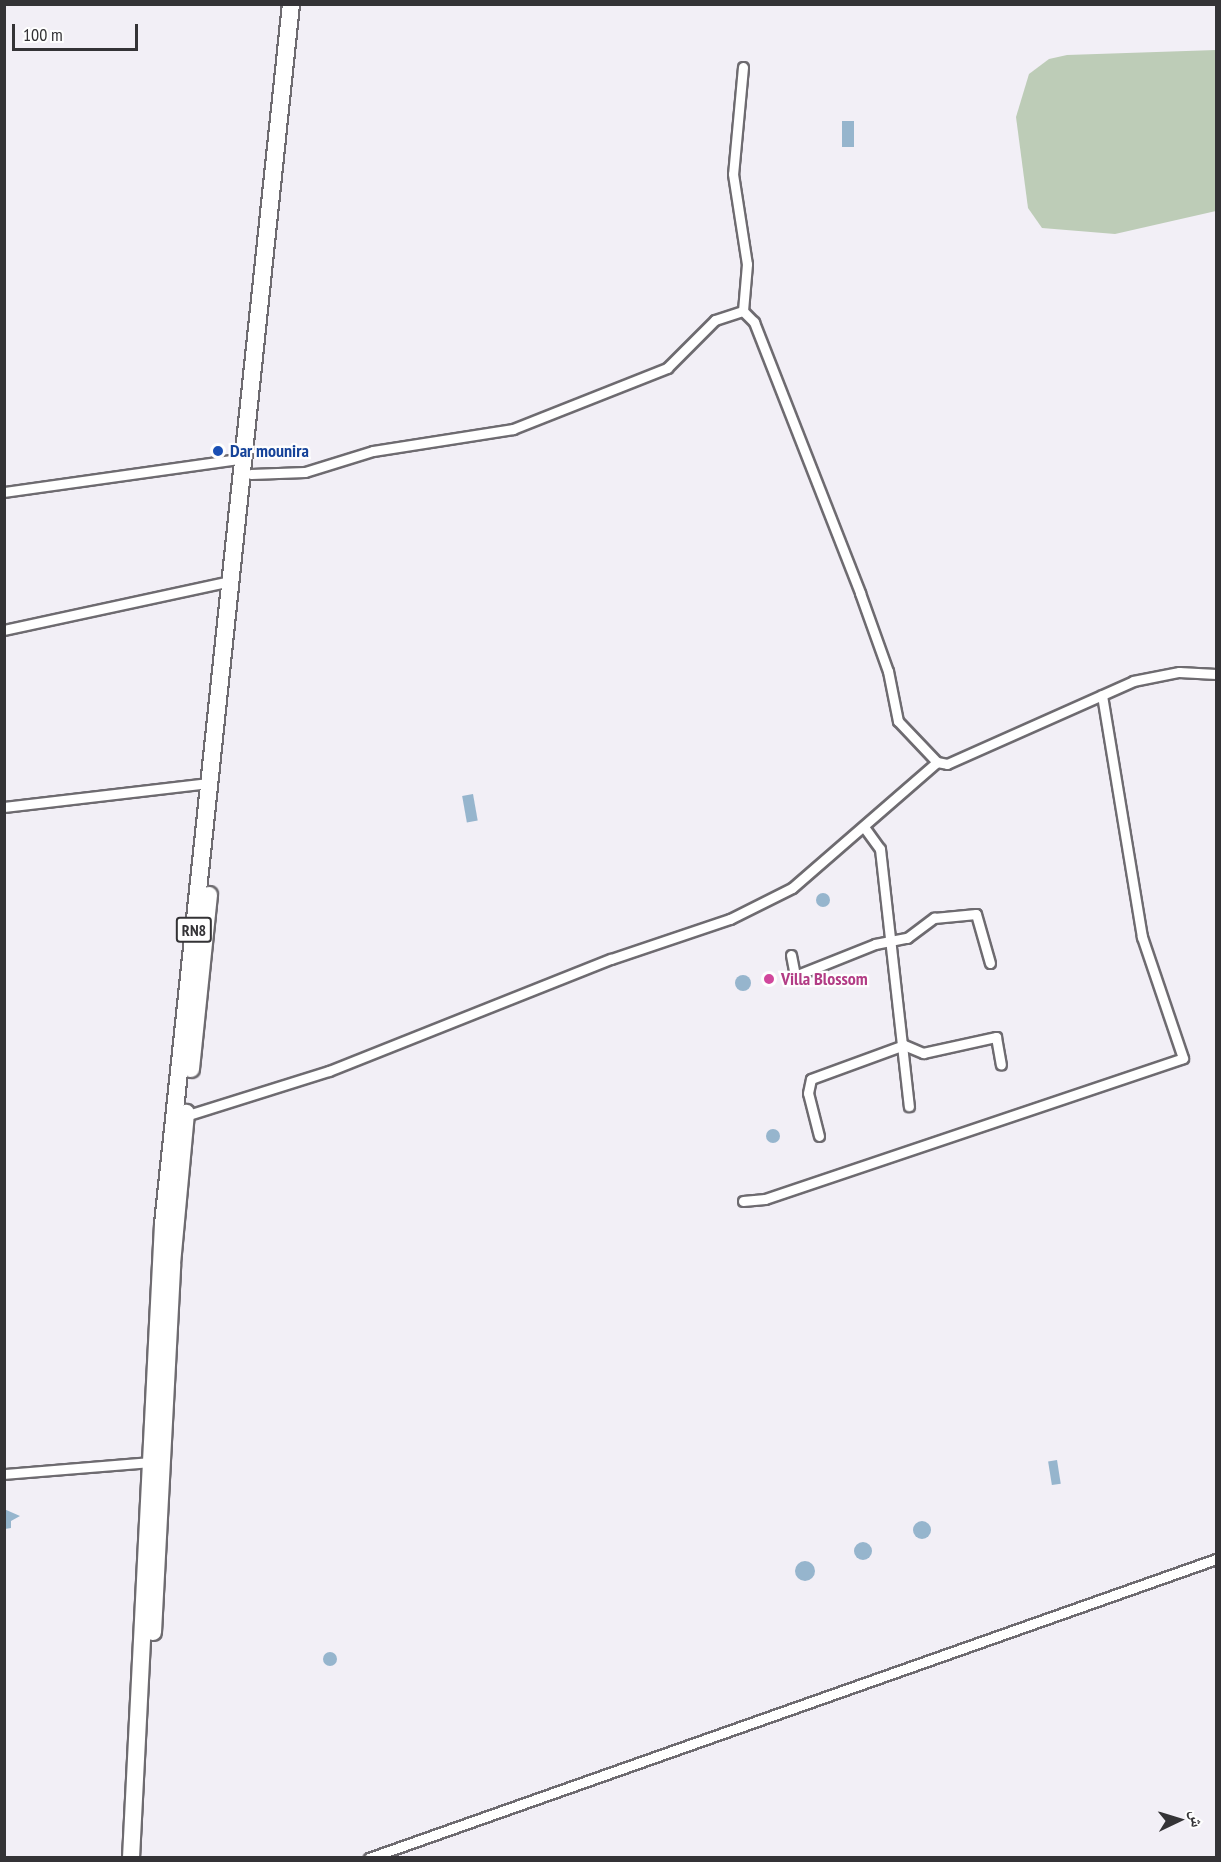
<!DOCTYPE html>
<html>
<head>
<meta charset="utf-8">
<style>
	body { margin:0 }
	#map { position:relative; width:1221px; height:1862px; overflow:hidden; background:#f2eff6; font-family:"PT Sans Narrow","Noto Naskh Arabic",sans-serif }
	div>[style] { position:absolute }
	.green>* { inset:0; background:#bdccb7 }
	.water>* { inset:0; background:#96b5cd; transform-origin:0 0 }
	.round { border-radius:50% }
	.roads { filter:drop-shadow(2px 0 #6e6b70) drop-shadow(-2px 0 #6e6b70) drop-shadow(0 2px #6e6b70) drop-shadow(0 -2px #6e6b70) }
	.street>* { height:9px; margin:-4.5px; padding:0 4.5px; transform-origin:4.5px; border-radius:4.5px; background:#fff }
	.highway>* { height:16px; margin:-8px; padding:0 8px; transform-origin:8px; border-radius:8px; background:#fff }
	.dots>* { width:16px; height:16px; translate:-50% -50%; box-sizing:border-box; border:3px solid #fefefe; border-radius:50% }
	span { translate:-50% -50%; white-space:nowrap; text-align:center; line-height:1.15; -webkit-text-stroke:4.5px #fefefe; paint-order:stroke }
	.shield-label span { padding:2px 4px; background:#fefefe; border:2px solid; border-radius:4px; -webkit-text-stroke-width:0 }
	.shield-label { font-size:16px; color:#343336; font-weight:700 }
	.transit-label { font-size:18px; color:#164399; font-weight:700 }
	.left { translate:0 -50%; text-align:left }
	.hotel-label { font-size:18px; color:#b23c85; font-weight:700 }
	.frame { position:absolute; inset:0; border:6px solid #343336; pointer-events:none }
	.north { position:absolute; left:1149px; top:1790px; width:60px; height:60px; -webkit-text-stroke:4px #fefefe; paint-order:stroke; rotate:86deg; font-size:16px; font-weight:700; line-height:24px; text-align:center; color:#343336 }
	.north::after { content:''; display:block; margin:auto; width:21px; height:27px; background:#343336; clip-path:polygon(50% 0,100% 100%,50% 72%,0 100%) }
	.scale { position:absolute; left:12px; top:24px; width:126px; height:27px; box-sizing:border-box; border:3px solid #343336; border-top:0; padding-left:8px; font-size:18px; line-height:21px; white-space:nowrap; color:#343336; -webkit-text-stroke:4px #fefefe; paint-order:stroke }
</style>
</head>
<body>
<div id="map">
	<div class="green">
		<i style="clip-path:polygon(1216px 50px,1216px 211px,1115px 234px,1042px 228px,1028px 208px,1016px 117px,1029px 74px,1049px 59px,1067px 55px)"></i>
	</div>
	<div class="water">
		<i style="left:842px;top:121px;width:12px;height:26px"></i>
		<i style="left:473px;top:794px;width:27px;height:11px;rotate:80deg"></i>
		<i class="round" style="left:816px;top:893px;width:14px;height:14px"></i>
		<i class="round" style="left:735px;top:975px;width:16px;height:16px"></i>
		<i class="round" style="left:766px;top:1129px;width:14px;height:14px"></i>
		<i style="left:1057px;top:1460px;width:24px;height:9px;rotate:81deg"></i>
		<i style="clip-path:polygon(4px 1509px,20px 1516px,11px 1521px,11px 1528px,5px 1529px)"></i>
		<i class="round" style="left:913px;top:1521px;width:18px;height:18px"></i>
		<i class="round" style="left:854px;top:1542px;width:18px;height:18px"></i>
		<i class="round" style="left:795px;top:1561px;width:20px;height:20px"></i>
		<i class="round" style="left:323px;top:1652px;width:14px;height:14px"></i>
	</div>
	<div class="roads">
		<div class="street">
			<i style="left:743px;top:67px;width:107px;rotate:95.3deg"></i>
			<i style="left:733px;top:174px;width:91px;rotate:81.2deg"></i>
			<i style="left:747px;top:264px;width:47px;rotate:94.9deg"></i>
			<i style="left:251px;top:474px;width:54px;rotate:-2.1deg"></i>
			<i style="left:305px;top:472px;width:71px;rotate:-17.2deg"></i>
			<i style="left:373px;top:451px;width:142px;rotate:-8.9deg"></i>
			<i style="left:513px;top:429px;width:166px;rotate:-21.6deg"></i>
			<i style="left:667px;top:368px;width:68px;rotate:-45deg"></i>
			<i style="left:715px;top:320px;width:29px;rotate:-18deg"></i>
			<i style="left:743px;top:311px;width:16px;rotate:45deg"></i>
			<i style="left:754px;top:322px;width:291px;rotate:68.6deg"></i>
			<i style="left:860px;top:593px;width:83px;rotate:70.3deg"></i>
			<i style="left:888px;top:671px;width:51px;rotate:78.7deg"></i>
			<i style="left:898px;top:721px;width:57px;rotate:46.4deg"></i>
			<i style="left:4px;top:492px;width:243px;rotate:-8deg"></i>
			<i style="left:4px;top:630px;width:232px;rotate:-12.2deg"></i>
			<i style="left:4px;top:807px;width:206px;rotate:-6.7deg"></i>
			<i style="left:864px;top:827px;width:27px;rotate:54deg"></i>
			<i style="left:880px;top:849px;width:259px;rotate:83.6deg"></i>
			<i style="left:791px;top:955px;width:21px;rotate:79deg"></i>
			<i style="left:795px;top:976px;width:86px;rotate:-21.8deg"></i>
			<i style="left:875px;top:944px;width:33px;rotate:-11deg"></i>
			<i style="left:907px;top:938px;width:34px;rotate:-37deg"></i>
			<i style="left:934px;top:918px;width:42px;rotate:-5.4deg"></i>
			<i style="left:976px;top:914px;width:51px;rotate:74.1deg"></i>
			<i style="left:185px;top:1116px;width:151px;rotate:-17.4deg"></i>
			<i style="left:329px;top:1071px;width:303px;rotate:-21.7deg"></i>
			<i style="left:611px;top:959px;width:126px;rotate:-18.6deg"></i>
			<i style="left:730px;top:919px;width:69px;rotate:-26.6deg"></i>
			<i style="left:792px;top:888px;width:192px;rotate:-41deg"></i>
			<i style="left:937px;top:762px;width:10px;rotate:11deg"></i>
			<i style="left:947px;top:764px;width:204px;rotate:-24deg"></i>
			<i style="left:1133px;top:681px;width:47px;rotate:-11.1deg"></i>
			<i style="left:1179px;top:672px;width:37px;rotate:3deg"></i>
			<i style="left:819px;top:1136px;width:44px;rotate:-104.3deg"></i>
			<i style="left:808px;top:1093px;width:14px;rotate:-78deg"></i>
			<i style="left:811px;top:1079px;width:99px;rotate:-20.1deg"></i>
			<i style="left:904px;top:1045px;width:21px;rotate:23deg"></i>
			<i style="left:923px;top:1053px;width:75px;rotate:-12.4deg"></i>
			<i style="left:996px;top:1037px;width:28px;rotate:80deg"></i>
			<i style="left:743px;top:1201px;width:22px;rotate:-5deg"></i>
			<i style="left:765px;top:1199px;width:441px;rotate:-18.6deg"></i>
			<i style="left:1183px;top:1058px;width:128px;rotate:-108.7deg"></i>
			<i style="left:1142px;top:937px;width:245px;rotate:-99.4deg"></i>
			<i style="left:4px;top:1474px;width:146px;rotate:-4.7deg"></i>
			<i style="left:369px;top:1858px;width:898px;rotate:-19.44deg"></i>
		</div>
		<div class="highway">
			<i style="left:191px;top:1069px;width:175px;rotate:-84.1deg"></i>
			<i style="left:153px;top:1632px;width:368px;rotate:-87deg"></i>
			<i style="left:172px;top:1264px;width:152px;rotate:-84.7deg"></i>
			<i style="left:131px;top:1858px;width:635px;rotate:-87.11deg"></i>
			<i style="left:163px;top:1224px;width:1227px;rotate:-84.01deg"></i>
		</div>
	</div>
	<div class="dots">
		<i style="left:218px;top:451px;background:#1a4fb4"></i>
		<i style="left:769px;top:979px;background:#d1479c"></i>
	</div>
	<div class="shield-label">
		<span style="left:194px;top:930px">RN8</span>
	</div>
	<div class="transit-label">
		<span class="left" style="left:230px;top:451px">Dar mounira</span>
	</div>
	<div class="hotel-label">
		<span class="left" style="left:781px;top:979px">Villa Blossom</span>
	</div>
	<div class="frame"></div>
	<div class="north">ش</div>
	<div class="scale">100 m</div>
</div>
</body>
</html>
